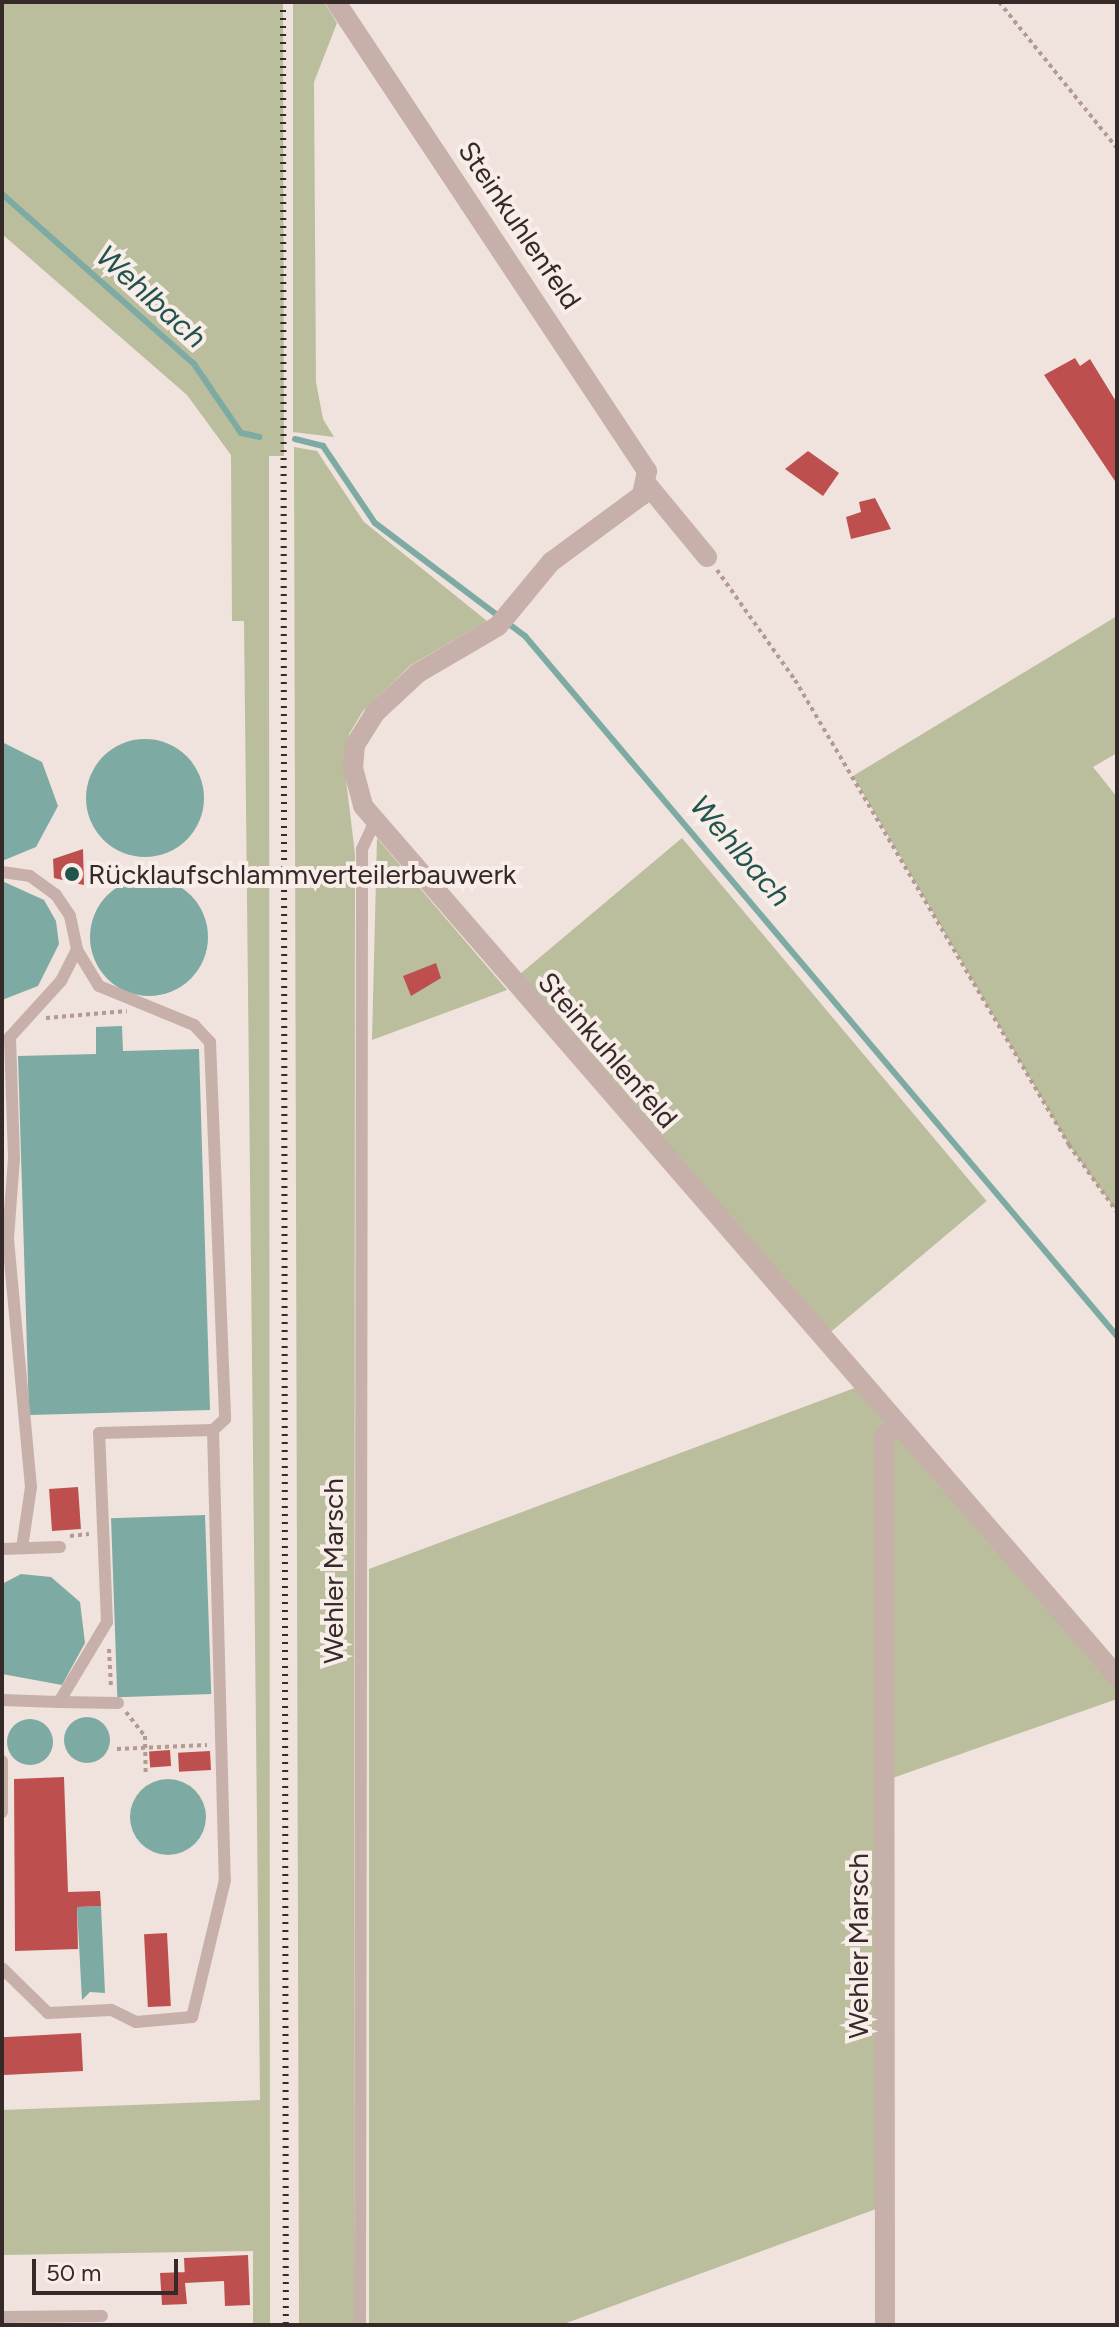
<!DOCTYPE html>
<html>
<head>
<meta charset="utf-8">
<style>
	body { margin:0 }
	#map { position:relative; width:1119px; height:2327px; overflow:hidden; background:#f0e2dc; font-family:Figtree,sans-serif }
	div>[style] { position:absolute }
	.green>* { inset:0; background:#babe9d; transform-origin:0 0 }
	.water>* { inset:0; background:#7daba3; transform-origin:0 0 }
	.round { border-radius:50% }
	.stream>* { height:6px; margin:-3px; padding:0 3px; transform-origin:3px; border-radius:3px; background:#7daba3 }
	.building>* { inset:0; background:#bd504e; transform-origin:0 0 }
	.path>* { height:4px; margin-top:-2px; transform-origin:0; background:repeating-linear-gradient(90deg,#b39a93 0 4px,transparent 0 8px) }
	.lane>* { height:12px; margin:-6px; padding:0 6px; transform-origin:6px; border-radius:6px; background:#c7b0a9 }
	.street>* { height:20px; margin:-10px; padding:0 10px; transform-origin:10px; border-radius:10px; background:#c7b0a9 }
	.rail>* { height:6px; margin-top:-3px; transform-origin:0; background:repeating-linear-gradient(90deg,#352a28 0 2px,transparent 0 8px) }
	.dots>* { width:22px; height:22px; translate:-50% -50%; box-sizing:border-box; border:4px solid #f8ede8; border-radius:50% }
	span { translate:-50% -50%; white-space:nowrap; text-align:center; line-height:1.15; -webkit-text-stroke:8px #f8ede8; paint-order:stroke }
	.street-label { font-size:28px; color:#352a28 }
	.poi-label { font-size:28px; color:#352a28 }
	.left { translate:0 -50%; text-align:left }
	.water-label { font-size:30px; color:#21544c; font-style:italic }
	.frame { position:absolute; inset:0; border:4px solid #352a28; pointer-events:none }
	.scale { position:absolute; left:32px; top:2259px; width:146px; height:36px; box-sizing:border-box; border:4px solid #352a28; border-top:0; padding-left:10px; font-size:24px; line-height:28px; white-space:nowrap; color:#352a28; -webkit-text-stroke:6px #f8ede8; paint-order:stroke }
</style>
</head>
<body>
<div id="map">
	<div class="green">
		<i style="clip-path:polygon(2px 2px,283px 2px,284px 456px,269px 456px,270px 2325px,253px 2325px,253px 2251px,2px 2255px,2px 2110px,260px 2100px,244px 621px,232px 621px,231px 455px,187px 395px,2px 234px)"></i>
		<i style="clip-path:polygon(293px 2px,324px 2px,337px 23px,314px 82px,316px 382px,323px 419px,334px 437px,293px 432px)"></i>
		<i style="clip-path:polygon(294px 447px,317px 451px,364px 522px,487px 621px,411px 665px,363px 711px,349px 734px,345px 771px,355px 854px,354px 2325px,299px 2325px)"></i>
		<i style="clip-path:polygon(1117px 616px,1117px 753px,1093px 767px,1117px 797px,1117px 1212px,1069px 1145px,853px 776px)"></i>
		<i style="clip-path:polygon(377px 838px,507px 990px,372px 1040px)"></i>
		<i style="left:682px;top:838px;width:474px;height:222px;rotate:50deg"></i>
		<i style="clip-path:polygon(860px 1386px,1117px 1676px,1117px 1699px,887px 1780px,884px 2206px,561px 2325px,369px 2325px,369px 1569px)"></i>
	</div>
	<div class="water">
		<i class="round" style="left:86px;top:739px;width:118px;height:118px"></i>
		<i style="clip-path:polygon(2px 742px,42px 762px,58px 806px,36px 847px,2px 861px)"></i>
		<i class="round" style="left:90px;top:878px;width:118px;height:118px"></i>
		<i style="clip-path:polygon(2px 881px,44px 900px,56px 921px,59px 944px,38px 986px,2px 1000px)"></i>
		<i style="clip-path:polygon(122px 1026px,123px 1051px,199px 1049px,210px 1410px,29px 1415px,18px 1056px,96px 1054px,96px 1027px)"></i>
		<i style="left:205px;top:1515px;width:179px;height:94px;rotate:88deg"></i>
		<i style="clip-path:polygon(21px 1574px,51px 1577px,80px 1602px,85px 1643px,62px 1685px,2px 1674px,2px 1584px)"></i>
		<i class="round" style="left:64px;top:1717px;width:46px;height:46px"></i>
		<i class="round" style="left:7px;top:1719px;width:46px;height:46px"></i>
		<i class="round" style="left:130px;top:1779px;width:76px;height:76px"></i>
		<i style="clip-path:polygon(101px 1906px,105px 1993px,90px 1992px,82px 2000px,77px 1907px)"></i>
	</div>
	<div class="stream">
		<i style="left:2px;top:194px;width:256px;rotate:41.5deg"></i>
		<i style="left:194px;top:364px;width:83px;rotate:55.7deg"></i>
		<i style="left:241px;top:433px;width:19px;rotate:12deg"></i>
		<i style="left:295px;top:439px;width:29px;rotate:14deg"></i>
		<i style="left:323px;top:446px;width:93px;rotate:56deg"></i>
		<i style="left:375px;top:523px;width:188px;rotate:37deg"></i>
		<i style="left:525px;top:636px;width:917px;rotate:49.78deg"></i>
	</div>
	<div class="building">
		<i style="clip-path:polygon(1075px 358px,1080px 366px,1090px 359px,1117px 403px,1117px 484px,1044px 375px)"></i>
		<i style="clip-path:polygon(808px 451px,839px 473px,823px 496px,785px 469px)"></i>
		<i style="clip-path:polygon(875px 498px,891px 529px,851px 539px,846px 517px,861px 512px,859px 502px)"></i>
		<i style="clip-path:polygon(83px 849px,84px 885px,54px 878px,53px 859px)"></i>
		<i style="clip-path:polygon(436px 963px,441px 978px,411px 996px,403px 976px)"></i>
		<i style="left:78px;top:1487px;width:42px;height:29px;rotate:86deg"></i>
		<i style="left:170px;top:1750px;width:16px;height:21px;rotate:86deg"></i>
		<i style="left:210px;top:1751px;width:19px;height:32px;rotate:87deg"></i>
		<i style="clip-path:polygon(64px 1777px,68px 1892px,100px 1891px,101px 1906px,77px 1907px,78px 1949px,15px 1951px,14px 1779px)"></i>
		<i style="left:167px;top:1933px;width:73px;height:23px;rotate:87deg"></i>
		<i style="left:81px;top:2033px;width:38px;height:79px;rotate:87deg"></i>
		<i style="clip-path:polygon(248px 2255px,250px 2305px,225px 2306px,224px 2281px,185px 2283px,187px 2304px,162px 2305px,160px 2273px,185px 2272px,185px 2280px,184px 2258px)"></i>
	</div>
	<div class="path">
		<i style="left:999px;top:2px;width:188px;rotate:51.1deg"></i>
		<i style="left:717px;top:570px;width:135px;rotate:54.7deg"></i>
		<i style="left:795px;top:680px;width:540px;rotate:59.49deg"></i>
		<i style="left:1069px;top:1145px;width:82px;rotate:54.4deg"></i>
		<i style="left:46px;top:1018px;width:81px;rotate:-4.9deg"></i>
		<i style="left:70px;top:1536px;width:19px;rotate:-6deg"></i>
		<i style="left:109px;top:1649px;width:39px;rotate:87deg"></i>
		<i style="left:126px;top:1712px;width:31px;rotate:52deg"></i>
		<i style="left:145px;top:1736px;width:39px;rotate:89deg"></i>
		<i style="left:117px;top:1749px;width:90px;rotate:-2.5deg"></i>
	</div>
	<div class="lane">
		<i style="left:2px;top:872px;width:28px;rotate:8deg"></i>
		<i style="left:30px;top:876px;width:32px;rotate:36deg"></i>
		<i style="left:56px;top:895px;width:25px;rotate:56deg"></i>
		<i style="left:70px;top:916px;width:35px;rotate:78deg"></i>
		<i style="left:77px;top:950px;width:42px;rotate:58.6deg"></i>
		<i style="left:99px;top:986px;width:103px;rotate:22.3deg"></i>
		<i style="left:194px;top:1025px;width:23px;rotate:47deg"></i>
		<i style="left:210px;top:1042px;width:377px;rotate:87.7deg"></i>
		<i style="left:225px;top:1419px;width:16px;rotate:137deg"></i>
		<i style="left:22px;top:1548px;width:62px;rotate:-81.6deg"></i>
		<i style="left:31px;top:1487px;width:250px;rotate:-95.3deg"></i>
		<i style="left:8px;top:1238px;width:80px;rotate:-85.7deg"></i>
		<i style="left:14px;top:1158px;width:121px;rotate:-91.9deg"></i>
		<i style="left:10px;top:1037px;width:76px;rotate:-47.7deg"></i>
		<i style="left:61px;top:981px;width:35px;rotate:-63deg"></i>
		<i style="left:2px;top:1549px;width:58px;rotate:-2deg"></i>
		<i style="left:2px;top:1700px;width:57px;rotate:2deg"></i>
		<i style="left:59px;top:1702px;width:93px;rotate:-59deg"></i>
		<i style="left:107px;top:1622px;width:189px;rotate:-92.4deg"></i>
		<i style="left:99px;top:1433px;width:114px;rotate:-1.5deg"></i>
		<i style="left:213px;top:1430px;width:450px;rotate:88.5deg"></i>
		<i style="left:225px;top:1880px;width:141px;rotate:103.5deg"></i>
		<i style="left:192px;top:2017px;width:56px;rotate:174.9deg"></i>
		<i style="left:136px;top:2022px;width:28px;rotate:-154deg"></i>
		<i style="left:111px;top:2010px;width:63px;rotate:177.3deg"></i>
		<i style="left:48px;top:2013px;width:64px;rotate:-135.6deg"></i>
		<i style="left:59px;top:1702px;width:59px;rotate:1deg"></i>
		<i style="left:2px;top:1761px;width:51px;rotate:90deg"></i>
		<i style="left:2px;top:2317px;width:100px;rotate:-0.6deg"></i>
		<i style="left:360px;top:2325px;width:1476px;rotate:-89.92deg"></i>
		<i style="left:362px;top:849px;width:31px;rotate:-65deg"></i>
	</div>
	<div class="street">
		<i style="left:336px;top:2px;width:563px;rotate:56.45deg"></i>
		<i style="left:647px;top:471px;width:25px;rotate:102deg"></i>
		<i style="left:642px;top:495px;width:113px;rotate:143.6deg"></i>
		<i style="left:551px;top:562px;width:83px;rotate:129.6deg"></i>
		<i style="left:498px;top:626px;width:93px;rotate:149.6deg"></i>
		<i style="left:418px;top:673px;width:59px;rotate:137.1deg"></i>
		<i style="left:375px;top:713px;width:38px;rotate:122deg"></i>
		<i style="left:355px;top:745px;width:23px;rotate:95deg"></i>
		<i style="left:353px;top:768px;width:39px;rotate:75deg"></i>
		<i style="left:363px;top:806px;width:1151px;rotate:49.09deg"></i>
		<i style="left:646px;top:483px;width:96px;rotate:50.5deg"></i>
		<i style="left:885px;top:2325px;width:888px;rotate:-90.06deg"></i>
		<i style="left:884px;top:1437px;width:15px;rotate:-42deg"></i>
	</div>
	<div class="rail">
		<i style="left:283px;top:2px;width:2323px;rotate:89.93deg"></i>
	</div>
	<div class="dots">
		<i style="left:72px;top:874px;background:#21544c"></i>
	</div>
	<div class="street-label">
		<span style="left:520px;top:225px;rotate:56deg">Steinkuhlenfeld</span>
		<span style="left:608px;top:1050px;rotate:49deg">Steinkuhlenfeld</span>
		<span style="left:333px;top:1571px;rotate:-90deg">Wehler Marsch</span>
		<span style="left:858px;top:1946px;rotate:-90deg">Wehler Marsch</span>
	</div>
	<div class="poi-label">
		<span class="left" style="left:88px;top:874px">Rücklaufschlammverteilerbauwerk</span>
	</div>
	<div class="water-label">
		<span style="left:151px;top:297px;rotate:42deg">Wehlbach</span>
		<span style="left:740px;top:851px;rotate:49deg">Wehlbach</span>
	</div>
	<div class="frame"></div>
	<div class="scale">50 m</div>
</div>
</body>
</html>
